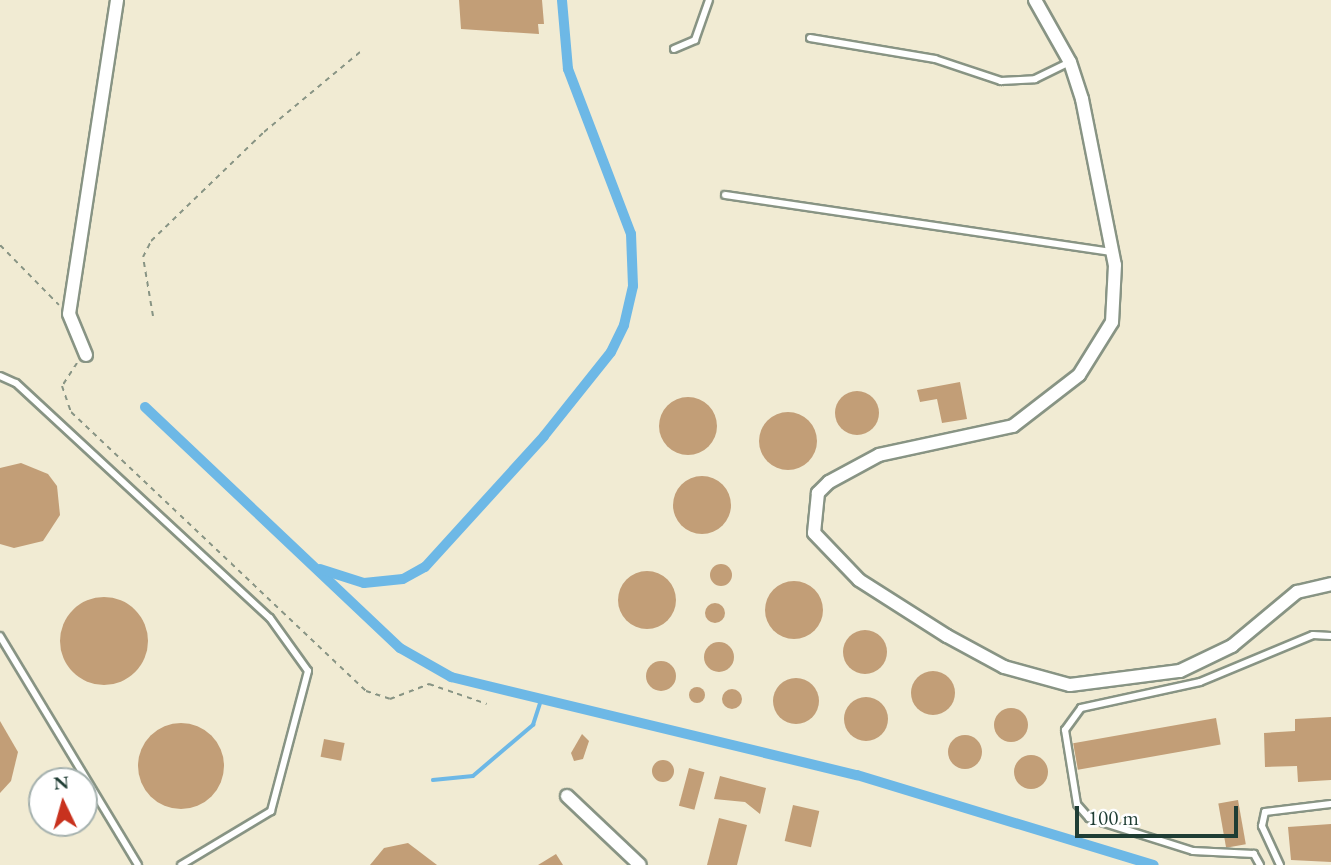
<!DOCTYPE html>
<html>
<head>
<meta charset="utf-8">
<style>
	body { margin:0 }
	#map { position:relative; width:1331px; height:865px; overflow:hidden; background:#f1ebd3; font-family:"EB Garamond",serif }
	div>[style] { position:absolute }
	.stream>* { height:3.5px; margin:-1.75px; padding:0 1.75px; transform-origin:1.75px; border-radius:1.75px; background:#6db8e6 }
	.canal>* { height:10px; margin:-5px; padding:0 5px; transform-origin:5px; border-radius:5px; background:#6db8e6 }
	.building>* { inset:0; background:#c29e77; transform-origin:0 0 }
	.round { border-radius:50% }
	.path>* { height:2px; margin-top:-1px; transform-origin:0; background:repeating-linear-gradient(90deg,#889484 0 5px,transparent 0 10px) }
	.roads { filter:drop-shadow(2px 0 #889484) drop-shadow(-2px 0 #889484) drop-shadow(0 2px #889484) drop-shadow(0 -2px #889484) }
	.service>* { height:6px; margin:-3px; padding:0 3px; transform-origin:3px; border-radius:3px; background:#fff }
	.minor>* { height:12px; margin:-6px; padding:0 6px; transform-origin:6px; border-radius:6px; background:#fff }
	span { translate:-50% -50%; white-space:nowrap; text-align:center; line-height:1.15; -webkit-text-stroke:6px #fff; paint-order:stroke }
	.north { position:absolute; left:28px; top:767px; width:70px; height:70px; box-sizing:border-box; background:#fff; border:2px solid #a5b1ae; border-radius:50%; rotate:355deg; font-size:19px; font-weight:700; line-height:28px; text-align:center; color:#1f3d34 }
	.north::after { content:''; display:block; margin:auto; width:24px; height:32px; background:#c8321e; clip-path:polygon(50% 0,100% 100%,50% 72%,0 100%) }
	.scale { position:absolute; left:1075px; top:806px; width:163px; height:32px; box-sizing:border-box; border:4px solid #1f3d34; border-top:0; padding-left:9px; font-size:21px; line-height:24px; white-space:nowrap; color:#1f3d34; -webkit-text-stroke:5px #fff; paint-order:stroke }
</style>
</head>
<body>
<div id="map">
	<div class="stream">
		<i style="left:433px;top:780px;width:40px;rotate:-5.7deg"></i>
		<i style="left:473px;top:776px;width:79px;rotate:-40.4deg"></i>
		<i style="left:533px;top:725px;width:26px;rotate:-72deg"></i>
	</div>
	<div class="canal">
		<i style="left:145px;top:407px;width:351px;rotate:43.4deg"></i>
		<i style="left:400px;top:648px;width:59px;rotate:29.6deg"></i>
		<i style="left:451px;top:677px;width:418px;rotate:13.6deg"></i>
		<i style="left:857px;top:775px;width:310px;rotate:16.9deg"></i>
		<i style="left:320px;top:569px;width:46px;rotate:17.7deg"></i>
		<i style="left:364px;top:583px;width:39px;rotate:-6deg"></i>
		<i style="left:403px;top:579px;width:25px;rotate:-29deg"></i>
		<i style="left:425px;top:567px;width:177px;rotate:-47.7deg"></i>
		<i style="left:544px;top:436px;width:107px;rotate:-51.4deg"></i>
		<i style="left:611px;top:352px;width:30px;rotate:-64deg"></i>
		<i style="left:624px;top:325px;width:40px;rotate:-77deg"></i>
		<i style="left:633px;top:286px;width:52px;rotate:-92.2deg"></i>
		<i style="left:631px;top:234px;width:177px;rotate:-110.9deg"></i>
		<i style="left:568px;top:69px;width:69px;rotate:-95deg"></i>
	</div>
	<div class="building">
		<i style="clip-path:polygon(459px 0,542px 0,544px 24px,538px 24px,539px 34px,461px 29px)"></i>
		<i style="clip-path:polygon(960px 382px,967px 419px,942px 423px,937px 399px,920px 402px,917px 390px)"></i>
		<i class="round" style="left:835px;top:391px;width:44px;height:44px"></i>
		<i class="round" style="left:659px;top:397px;width:58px;height:58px"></i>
		<i class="round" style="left:759px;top:412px;width:58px;height:58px"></i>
		<i style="clip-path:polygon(21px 463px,48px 474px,57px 486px,60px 515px,43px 541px,14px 548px,0 544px,0 468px)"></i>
		<i class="round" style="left:673px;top:476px;width:58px;height:58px"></i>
		<i class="round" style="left:710px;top:564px;width:22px;height:22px"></i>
		<i class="round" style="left:618px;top:571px;width:58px;height:58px"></i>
		<i class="round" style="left:765px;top:581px;width:58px;height:58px"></i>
		<i class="round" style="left:60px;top:597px;width:88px;height:88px"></i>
		<i class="round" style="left:705px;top:603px;width:20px;height:20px"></i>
		<i class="round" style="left:843px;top:630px;width:44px;height:44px"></i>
		<i class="round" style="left:704px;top:642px;width:30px;height:30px"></i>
		<i class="round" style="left:646px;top:661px;width:30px;height:30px"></i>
		<i class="round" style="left:911px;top:671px;width:44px;height:44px"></i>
		<i class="round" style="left:773px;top:678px;width:46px;height:46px"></i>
		<i class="round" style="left:689px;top:687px;width:16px;height:16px"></i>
		<i class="round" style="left:722px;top:689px;width:20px;height:20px"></i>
		<i class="round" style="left:844px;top:697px;width:44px;height:44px"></i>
		<i class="round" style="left:994px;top:708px;width:34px;height:34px"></i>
		<i style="clip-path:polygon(1331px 717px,1331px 780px,1298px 782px,1297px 766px,1265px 767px,1264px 733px,1295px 731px,1295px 719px)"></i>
		<i style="left:1216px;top:718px;width:27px;height:145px;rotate:80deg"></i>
		<i style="clip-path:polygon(0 721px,18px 752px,11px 781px,0 793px)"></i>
		<i class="round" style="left:138px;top:723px;width:86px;height:86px"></i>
		<i style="clip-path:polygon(582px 734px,589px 741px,583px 759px,574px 761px,571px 753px)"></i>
		<i class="round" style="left:948px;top:735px;width:34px;height:34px"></i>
		<i style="left:324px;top:739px;width:21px;height:18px;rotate:11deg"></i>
		<i class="round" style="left:1014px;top:755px;width:34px;height:34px"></i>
		<i class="round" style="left:652px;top:760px;width:22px;height:22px"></i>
		<i style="left:689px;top:768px;width:16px;height:39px;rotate:15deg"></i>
		<i style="clip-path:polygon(720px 776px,766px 788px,760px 814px,745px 802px,714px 799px)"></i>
		<i style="left:1238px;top:800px;width:45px;height:20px;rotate:80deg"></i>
		<i style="left:793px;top:805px;width:27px;height:37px;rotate:13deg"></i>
		<i style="clip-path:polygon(719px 818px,747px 825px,737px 865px,707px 865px)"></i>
		<i style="clip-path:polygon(1331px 824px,1331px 862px,1291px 860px,1288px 827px)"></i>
		<i style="clip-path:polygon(408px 843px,437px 865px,370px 865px,384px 848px)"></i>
		<i style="clip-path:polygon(556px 854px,563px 865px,538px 865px)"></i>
	</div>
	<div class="path">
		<i style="left:0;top:245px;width:84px;rotate:45.5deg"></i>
		<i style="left:153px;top:316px;width:60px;rotate:-99.6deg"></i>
		<i style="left:143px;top:257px;width:18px;rotate:-63deg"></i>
		<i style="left:151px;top:241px;width:157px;rotate:-44deg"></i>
		<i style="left:264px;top:132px;width:125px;rotate:-39.8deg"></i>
		<i style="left:77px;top:363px;width:27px;rotate:123deg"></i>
		<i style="left:62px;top:386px;width:28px;rotate:71deg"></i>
		<i style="left:71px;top:412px;width:406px;rotate:43.4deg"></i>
		<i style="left:366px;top:691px;width:25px;rotate:18deg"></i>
		<i style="left:390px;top:699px;width:42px;rotate:-21deg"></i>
		<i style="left:429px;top:684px;width:61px;rotate:19deg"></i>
	</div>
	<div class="roads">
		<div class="service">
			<i style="left:810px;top:38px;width:127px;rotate:9.5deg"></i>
			<i style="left:935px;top:59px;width:70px;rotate:18.4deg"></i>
			<i style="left:1001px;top:81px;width:34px;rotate:-3deg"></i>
			<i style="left:1035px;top:79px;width:39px;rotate:-26deg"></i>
			<i style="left:674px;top:49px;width:23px;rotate:-23deg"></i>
			<i style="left:695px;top:40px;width:42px;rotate:-70.7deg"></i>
			<i style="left:725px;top:195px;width:391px;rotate:8.4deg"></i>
			<i style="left:0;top:376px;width:17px;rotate:24deg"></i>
			<i style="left:16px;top:383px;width:346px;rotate:42.8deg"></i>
			<i style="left:270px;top:618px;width:65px;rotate:54.4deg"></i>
			<i style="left:308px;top:671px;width:145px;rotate:104.8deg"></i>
			<i style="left:271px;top:811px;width:105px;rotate:149deg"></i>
			<i style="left:0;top:636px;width:267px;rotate:58.9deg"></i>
			<i style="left:1260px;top:865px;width:13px;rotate:-119deg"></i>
			<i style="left:1254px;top:854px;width:61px;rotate:-177.2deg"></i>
			<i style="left:1193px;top:851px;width:109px;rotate:-162.4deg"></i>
			<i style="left:1089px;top:818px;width:18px;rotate:-131deg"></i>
			<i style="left:1077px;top:804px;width:75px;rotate:-99.2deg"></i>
			<i style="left:1065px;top:730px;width:27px;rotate:-54deg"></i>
			<i style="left:1081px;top:708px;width:122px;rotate:-12.3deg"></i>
			<i style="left:1200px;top:682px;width:122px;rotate:-22.6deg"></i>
			<i style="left:1313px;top:635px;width:18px;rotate:3deg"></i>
			<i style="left:1280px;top:865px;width:43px;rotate:-114.8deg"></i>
			<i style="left:1262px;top:826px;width:14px;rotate:-78deg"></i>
			<i style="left:1265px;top:812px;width:66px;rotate:-6.9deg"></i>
		</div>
		<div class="minor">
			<i style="left:1035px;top:0;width:71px;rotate:60.6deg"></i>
			<i style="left:1070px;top:62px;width:39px;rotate:72deg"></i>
			<i style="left:1082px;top:99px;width:169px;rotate:78.8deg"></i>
			<i style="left:1115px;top:265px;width:57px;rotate:93deg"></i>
			<i style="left:1112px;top:322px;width:62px;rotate:121.9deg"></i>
			<i style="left:1079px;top:375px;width:83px;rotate:142.3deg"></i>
			<i style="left:1013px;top:426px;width:137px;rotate:167.8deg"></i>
			<i style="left:879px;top:455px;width:57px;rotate:151.6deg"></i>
			<i style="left:829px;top:482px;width:16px;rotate:135deg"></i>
			<i style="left:818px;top:493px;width:40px;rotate:95.7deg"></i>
			<i style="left:814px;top:533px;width:65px;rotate:46.2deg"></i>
			<i style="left:859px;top:580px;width:104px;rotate:32.5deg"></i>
			<i style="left:947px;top:636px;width:65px;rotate:28.5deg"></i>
			<i style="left:1004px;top:667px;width:68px;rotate:15.3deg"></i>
			<i style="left:1070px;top:685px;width:111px;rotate:-7.3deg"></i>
			<i style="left:1180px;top:671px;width:58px;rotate:-25.7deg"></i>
			<i style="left:1232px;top:646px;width:85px;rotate:-39.7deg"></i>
			<i style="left:1297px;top:592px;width:35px;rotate:-13deg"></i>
			<i style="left:86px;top:355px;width:44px;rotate:-112.5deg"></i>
			<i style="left:69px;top:314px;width:318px;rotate:-81.3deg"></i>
			<i style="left:567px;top:796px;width:100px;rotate:43.4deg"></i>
		</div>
	</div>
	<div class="north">N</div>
	<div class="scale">100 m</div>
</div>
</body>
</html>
